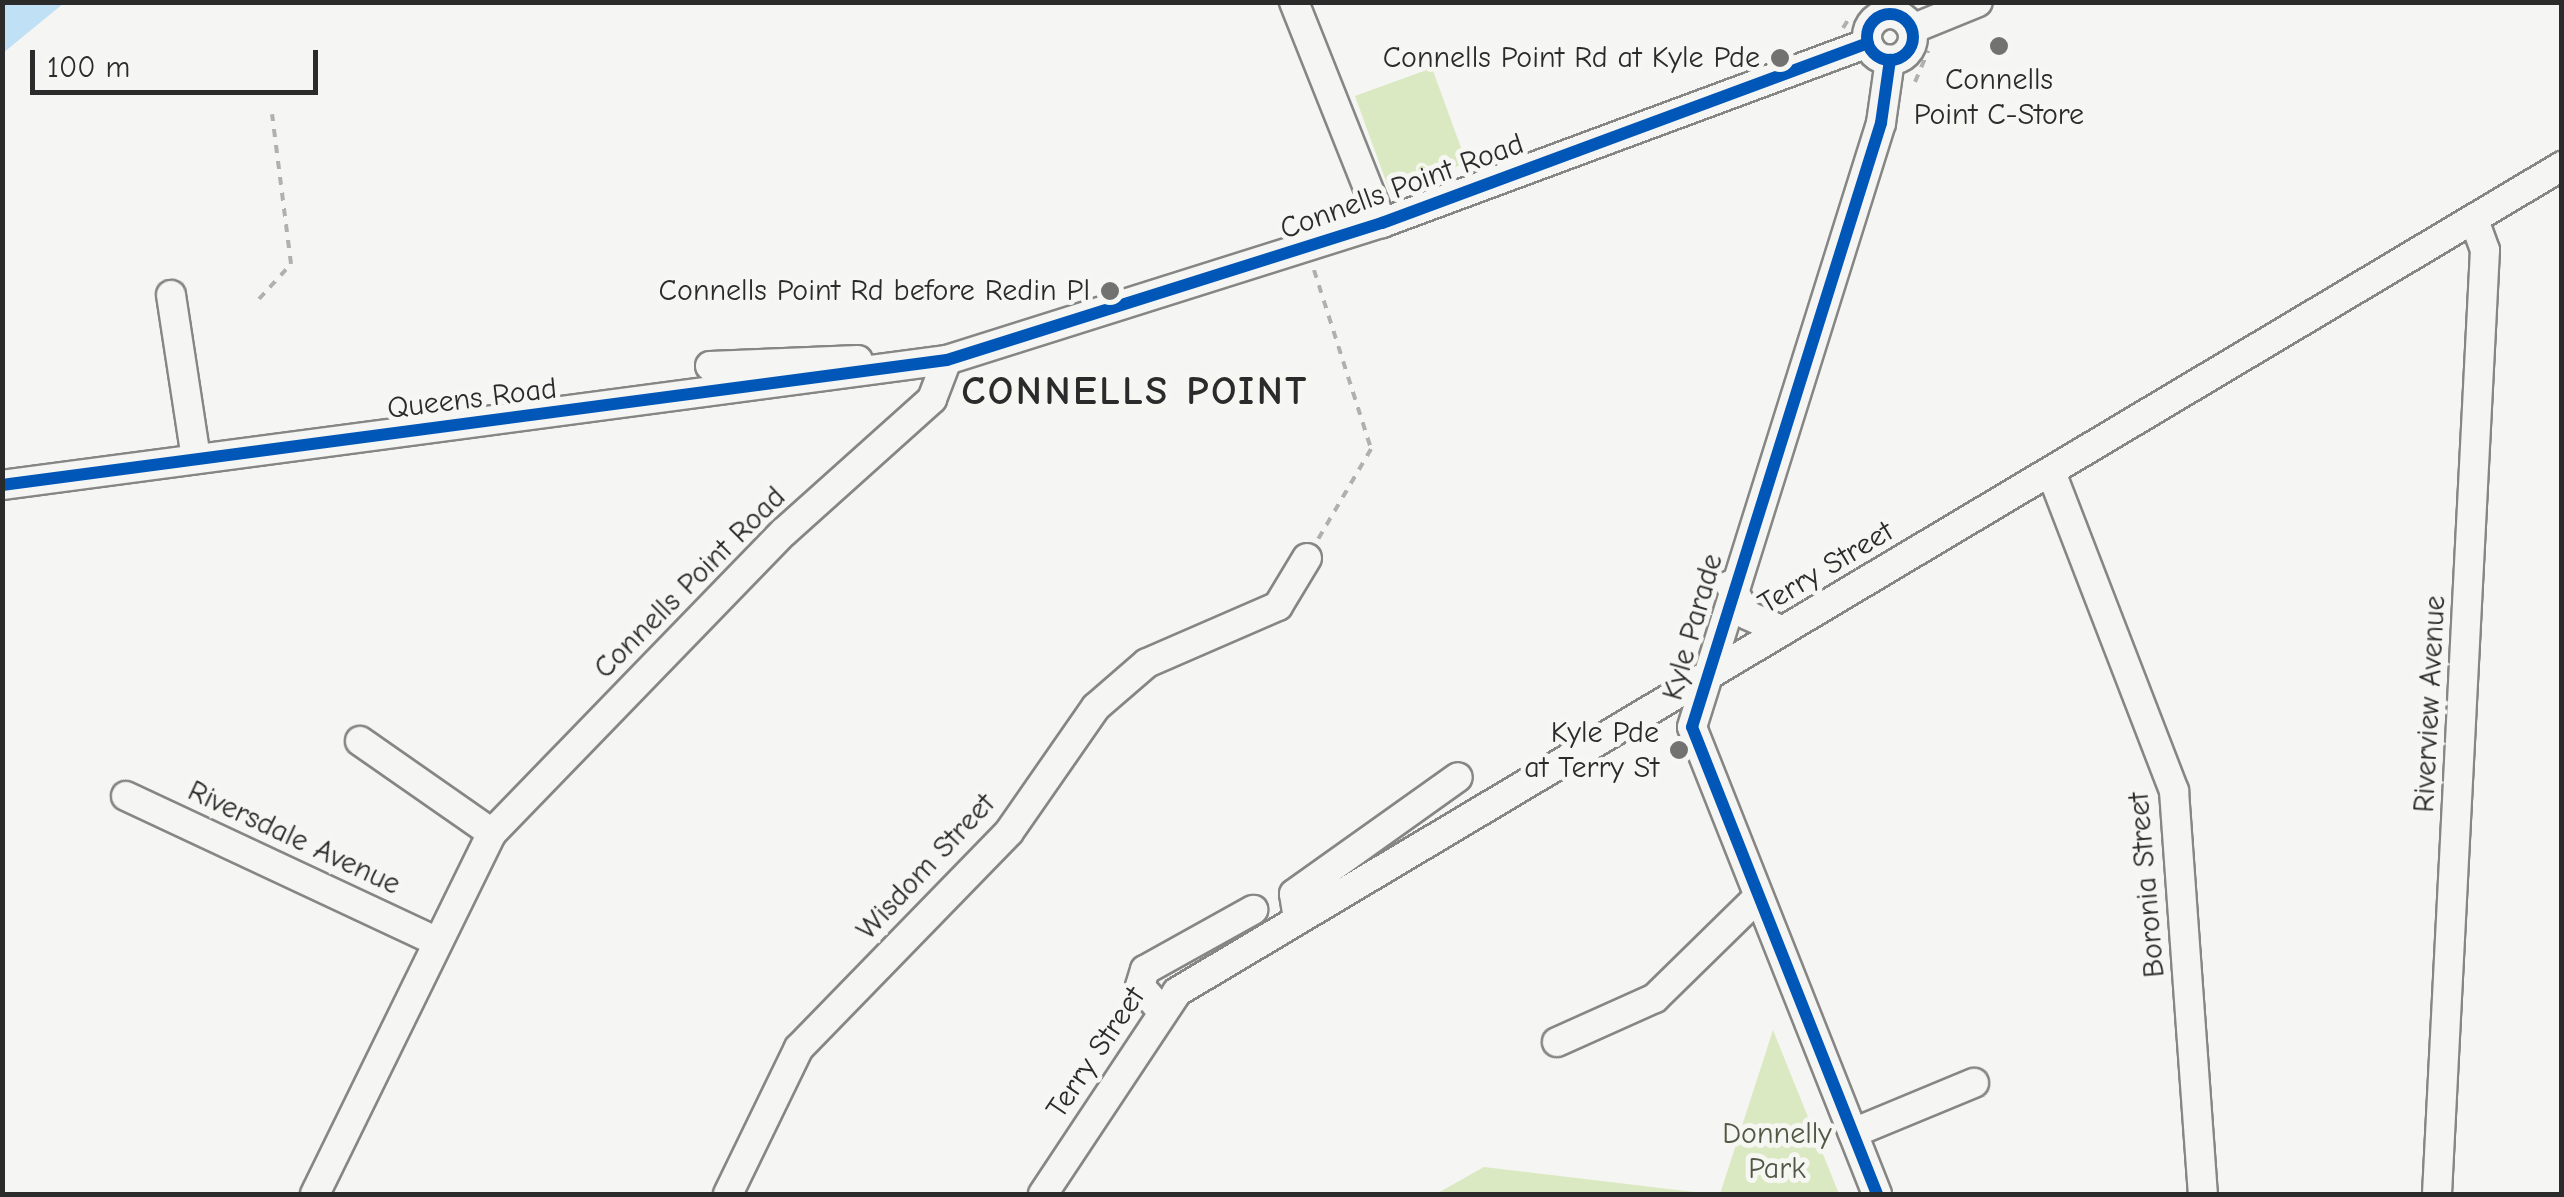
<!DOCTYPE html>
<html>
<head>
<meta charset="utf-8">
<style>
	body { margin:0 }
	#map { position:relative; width:2564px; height:1197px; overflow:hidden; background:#f5f5f3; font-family:"Comic Neue",sans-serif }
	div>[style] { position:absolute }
	.green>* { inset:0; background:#dae9c1; transform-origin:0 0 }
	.water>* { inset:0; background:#c0e0f5 }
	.path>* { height:4px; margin-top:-2px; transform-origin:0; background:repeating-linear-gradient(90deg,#b0b0af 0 8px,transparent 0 16px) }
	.roads { filter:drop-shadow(2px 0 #868685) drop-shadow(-2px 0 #868685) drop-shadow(0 2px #868685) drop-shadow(0 -2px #868685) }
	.minor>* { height:28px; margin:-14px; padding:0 14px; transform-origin:14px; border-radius:14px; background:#f5f5f3 }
	.minor>.ring { margin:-14px; padding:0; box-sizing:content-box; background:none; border:28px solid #f5f5f3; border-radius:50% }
	.cycleway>* { height:12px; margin:-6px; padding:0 6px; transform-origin:6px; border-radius:6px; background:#0057b8 }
	.cycleway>.ring { margin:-6px; padding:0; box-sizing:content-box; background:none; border:12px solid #0057b8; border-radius:50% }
	.dots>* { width:28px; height:28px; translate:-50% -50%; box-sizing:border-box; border:5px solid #f6f6f2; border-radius:50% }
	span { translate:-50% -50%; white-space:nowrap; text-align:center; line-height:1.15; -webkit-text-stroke:10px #f6f6f2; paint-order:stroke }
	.poi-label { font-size:30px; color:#2b2b2b }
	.right { translate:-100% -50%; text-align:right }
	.street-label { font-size:30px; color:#2b2b2b }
	.park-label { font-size:30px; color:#515846 }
	.district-label { font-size:40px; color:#2b2b2b; font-weight:700; letter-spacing:2.5px }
	.frame { position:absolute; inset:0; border:5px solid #2b2b2b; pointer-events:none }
	.scale { position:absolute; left:30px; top:50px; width:288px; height:45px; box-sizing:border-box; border:5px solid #2b2b2b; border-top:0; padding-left:12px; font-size:30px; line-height:35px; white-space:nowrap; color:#2b2b2b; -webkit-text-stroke:8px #f6f6f2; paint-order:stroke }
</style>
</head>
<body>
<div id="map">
	<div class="green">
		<i style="left:1432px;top:68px;width:101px;height:82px;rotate:70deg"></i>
		<i style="clip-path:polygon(1773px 1030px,1839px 1194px,1720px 1194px)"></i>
		<i style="clip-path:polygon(1484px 1167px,1711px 1194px,1436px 1194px)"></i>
	</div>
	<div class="water">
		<i style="clip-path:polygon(3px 2px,64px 2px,64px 3px,3px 53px)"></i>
	</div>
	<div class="path">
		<i style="left:1843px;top:28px;width:13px;rotate:-58deg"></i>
		<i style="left:1915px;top:82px;width:34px;rotate:-67deg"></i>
		<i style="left:1314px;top:270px;width:188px;rotate:72.3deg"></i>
		<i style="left:1371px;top:449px;width:107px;rotate:120.4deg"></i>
		<i style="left:259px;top:299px;width:47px;rotate:-47.6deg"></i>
		<i style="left:291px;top:264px;width:151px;rotate:-97.2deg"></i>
	</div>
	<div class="roads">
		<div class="minor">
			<i style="left:1294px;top:2px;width:238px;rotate:68.3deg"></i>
			<i class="ring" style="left:1867px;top:14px;width:18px;height:18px"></i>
			<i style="left:1912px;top:29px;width:71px;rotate:-22.2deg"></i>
			<i style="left:171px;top:295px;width:166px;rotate:81.3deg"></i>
			<i style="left:710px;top:366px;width:148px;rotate:-2.3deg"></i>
			<i style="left:2051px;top:472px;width:342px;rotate:68.9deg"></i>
			<i style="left:2174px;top:791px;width:404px;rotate:85.9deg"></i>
			<i style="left:2px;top:485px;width:953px;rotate:-7.54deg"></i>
			<i style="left:947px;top:360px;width:456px;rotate:-17.5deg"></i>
			<i style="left:1382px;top:223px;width:518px;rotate:-20.32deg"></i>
			<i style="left:1730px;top:585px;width:34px;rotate:60deg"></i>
			<i style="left:1747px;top:615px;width:39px;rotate:24deg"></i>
			<i style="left:360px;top:741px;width:161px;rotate:34.9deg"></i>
			<i style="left:126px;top:796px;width:340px;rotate:25.1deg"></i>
			<i style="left:1298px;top:919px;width:25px;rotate:-99deg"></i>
			<i style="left:1294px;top:894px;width:201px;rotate:-35.5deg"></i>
			<i style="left:1160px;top:1009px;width:30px;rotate:-131deg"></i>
			<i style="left:1140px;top:986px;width:17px;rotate:-73deg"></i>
			<i style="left:1145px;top:970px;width:124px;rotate:-29.1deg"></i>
			<i style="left:1557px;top:1042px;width:107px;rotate:-24.2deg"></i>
			<i style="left:1655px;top:998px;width:141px;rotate:-44.4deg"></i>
			<i style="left:1853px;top:1133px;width:131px;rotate:-22.5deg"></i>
			<i style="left:315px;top:1194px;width:402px;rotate:-63.9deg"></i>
			<i style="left:492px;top:833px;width:419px;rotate:-45.9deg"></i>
			<i style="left:784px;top:532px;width:199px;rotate:-41.9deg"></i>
			<i style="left:932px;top:399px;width:42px;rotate:-69deg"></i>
			<i style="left:728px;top:1194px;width:162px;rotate:-64.1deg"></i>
			<i style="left:799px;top:1048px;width:301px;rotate:-45.8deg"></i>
			<i style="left:1009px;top:832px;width:152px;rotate:-55.2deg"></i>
			<i style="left:1096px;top:707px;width:67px;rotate:-40.8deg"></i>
			<i style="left:1147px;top:663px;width:143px;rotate:-23.5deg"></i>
			<i style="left:1278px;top:606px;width:56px;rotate:-58.9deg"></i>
			<i style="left:1043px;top:1194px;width:242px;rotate:-56.4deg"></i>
			<i style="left:1177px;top:992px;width:1613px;rotate:-30.81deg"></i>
			<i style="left:1877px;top:1194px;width:502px;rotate:-111.61deg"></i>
			<i style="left:1692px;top:727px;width:633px;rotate:-72.62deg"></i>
			<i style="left:1881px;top:123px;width:64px;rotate:-81.9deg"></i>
			<i style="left:2437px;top:1194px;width:945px;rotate:-87.09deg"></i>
			<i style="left:2485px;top:250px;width:33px;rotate:-110deg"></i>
		</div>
	</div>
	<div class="cycleway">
		<i class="ring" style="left:1867px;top:14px;width:34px;height:34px"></i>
		<i style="left:2px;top:485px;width:953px;rotate:-7.54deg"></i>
		<i style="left:947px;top:360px;width:456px;rotate:-17.5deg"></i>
		<i style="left:1382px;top:223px;width:518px;rotate:-20.32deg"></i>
		<i style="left:1877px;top:1194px;width:502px;rotate:-111.61deg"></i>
		<i style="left:1692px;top:727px;width:633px;rotate:-72.62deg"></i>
		<i style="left:1881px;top:123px;width:64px;rotate:-81.9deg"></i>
	</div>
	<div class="dots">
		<i style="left:1999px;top:46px;background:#727271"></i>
		<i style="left:1780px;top:58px;background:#727271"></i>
		<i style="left:1110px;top:291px;background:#727271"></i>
		<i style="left:1679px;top:750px;background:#727271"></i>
	</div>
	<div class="poi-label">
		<span class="right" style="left:1760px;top:58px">Connells Point Rd at Kyle Pde</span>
		<span style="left:1999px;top:97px">Connells<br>Point C-Store</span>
		<span class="right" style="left:1090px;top:291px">Connells Point Rd before Redin Pl</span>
		<span class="right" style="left:1659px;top:750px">Kyle Pde<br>at Terry St</span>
	</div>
	<div class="street-label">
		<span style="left:1402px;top:187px;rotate:-20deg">Connells Point Road</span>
		<span style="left:472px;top:399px;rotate:-7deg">Queens Road</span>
		<span style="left:1826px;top:568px;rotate:-31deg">Terry Street</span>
		<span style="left:690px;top:583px;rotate:-45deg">Connells Point Road</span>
		<span style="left:1693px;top:627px;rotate:-74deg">Kyle Parade</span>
		<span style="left:2430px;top:704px;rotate:-87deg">Riverview Avenue</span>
		<span style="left:294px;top:838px;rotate:25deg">Riversdale Avenue</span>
		<span style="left:926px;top:867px;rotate:-47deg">Wisdom Street</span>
		<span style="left:2147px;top:885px;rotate:-95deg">Boronia Street</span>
		<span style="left:1096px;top:1053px;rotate:-56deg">Terry Street</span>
	</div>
	<div class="park-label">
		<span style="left:1777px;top:1151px">Donnelly<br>Park</span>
	</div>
	<div class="district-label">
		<span style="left:1135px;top:391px">CONNELLS POINT</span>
	</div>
	<div class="frame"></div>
	<div class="scale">100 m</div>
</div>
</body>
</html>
